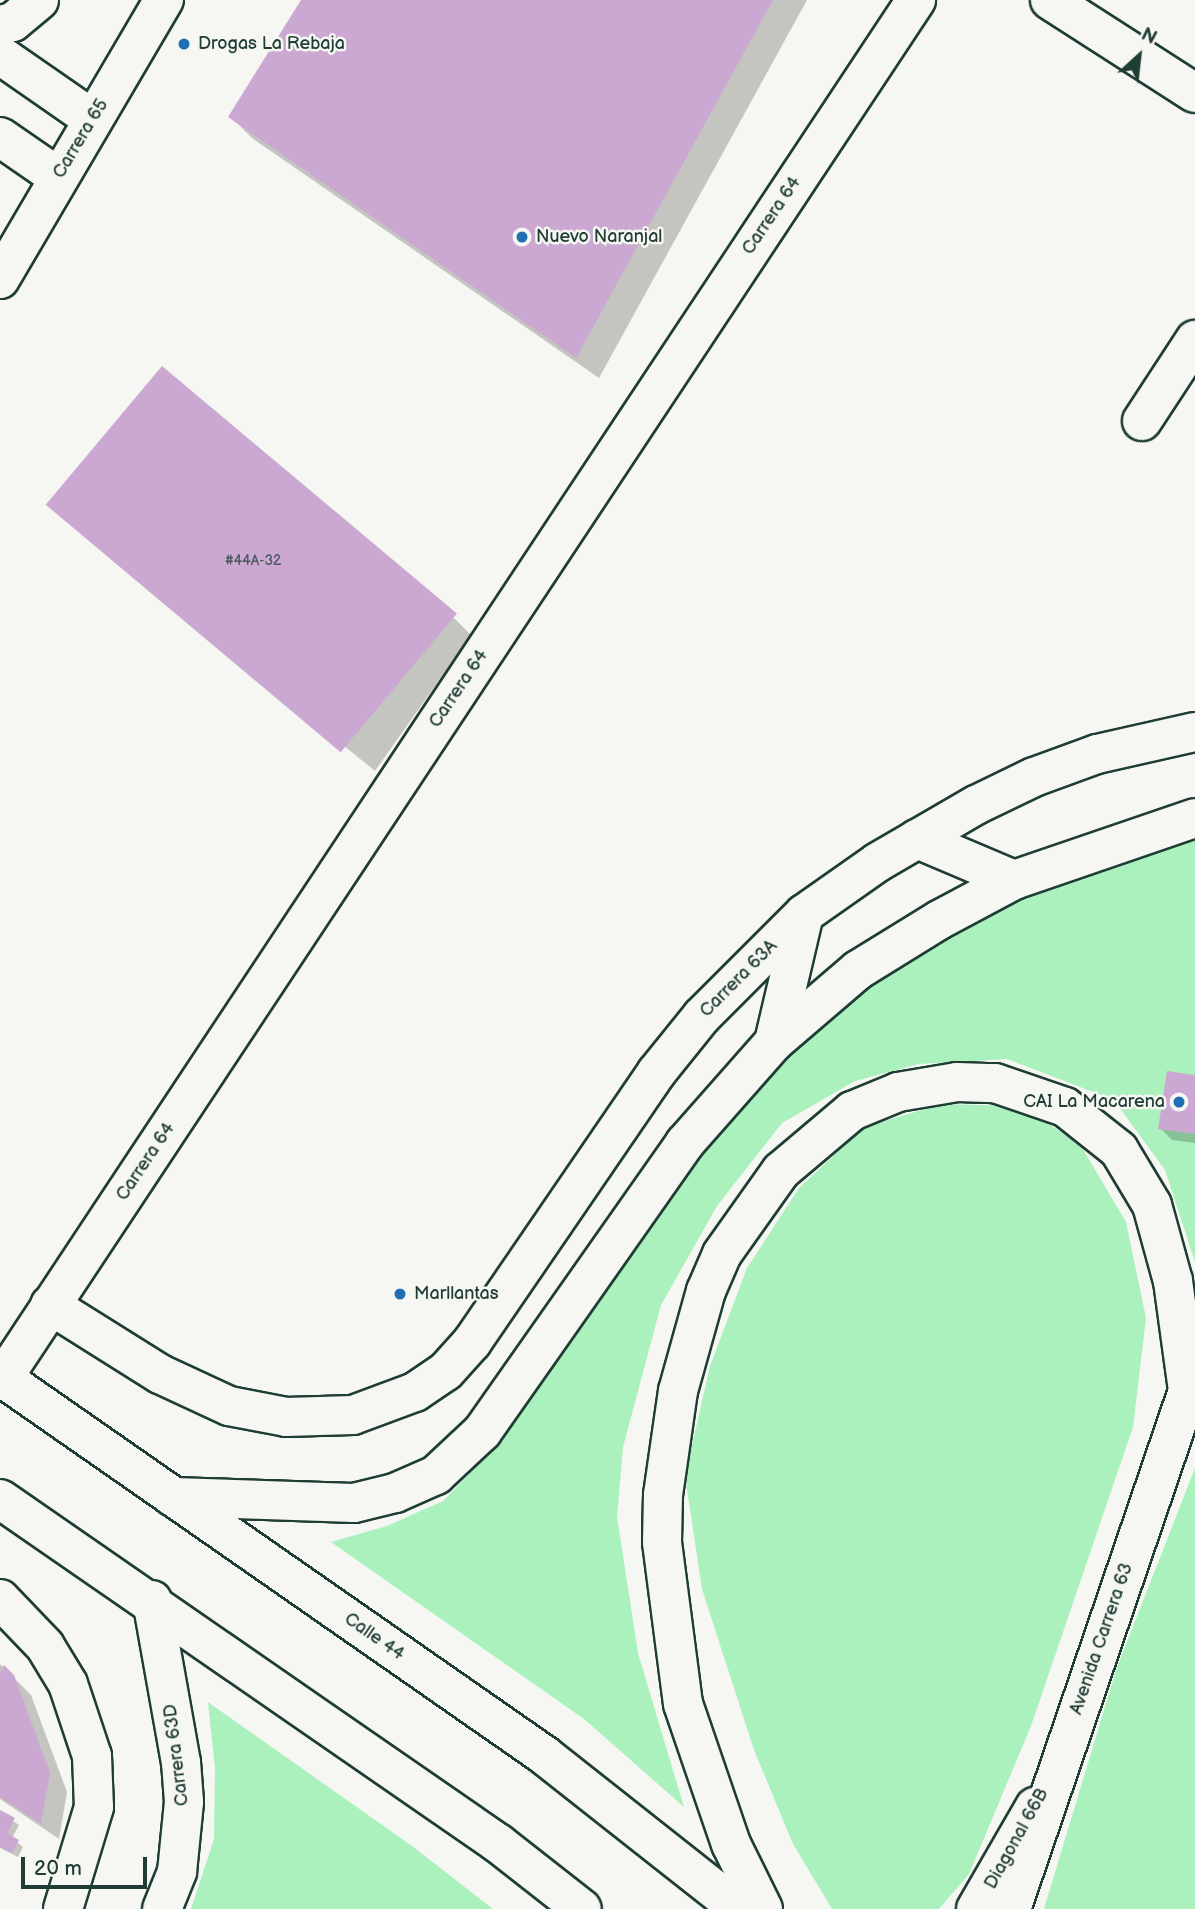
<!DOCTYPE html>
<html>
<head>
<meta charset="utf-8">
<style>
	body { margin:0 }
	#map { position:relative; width:1195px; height:1909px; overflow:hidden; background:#f6f6f2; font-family:"Balsamiq Sans",sans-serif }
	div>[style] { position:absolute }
	.green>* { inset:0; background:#aaf1bd }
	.shadow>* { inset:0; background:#0003 }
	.building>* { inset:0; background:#cba8d2; transform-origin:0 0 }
	.roads { filter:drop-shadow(2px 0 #1f3d34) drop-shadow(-2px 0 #1f3d34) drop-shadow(0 2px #1f3d34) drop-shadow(0 -2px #1f3d34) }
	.street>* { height:38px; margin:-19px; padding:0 19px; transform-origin:19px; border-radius:19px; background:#f6f6f2 }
	.secondary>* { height:38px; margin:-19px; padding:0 19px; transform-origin:19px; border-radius:19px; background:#f6f6f2 }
	.highway>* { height:38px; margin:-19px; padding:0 19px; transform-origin:19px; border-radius:19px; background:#f6f6f2 }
	.dots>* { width:19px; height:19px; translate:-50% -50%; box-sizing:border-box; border:4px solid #f6f6f2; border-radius:50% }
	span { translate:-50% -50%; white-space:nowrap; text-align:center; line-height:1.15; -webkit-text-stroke:5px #f6f6f2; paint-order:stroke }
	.number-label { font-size:14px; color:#4a585c }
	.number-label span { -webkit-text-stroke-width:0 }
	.poi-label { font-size:18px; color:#1f3d34 }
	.left { translate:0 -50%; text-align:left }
	.right { translate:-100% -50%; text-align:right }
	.street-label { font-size:18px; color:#1f3d34 }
	.north { position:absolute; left:1104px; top:21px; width:70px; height:70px; -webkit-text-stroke:5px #f6f6f2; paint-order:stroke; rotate:27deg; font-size:19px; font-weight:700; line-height:28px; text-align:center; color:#1f3d34 }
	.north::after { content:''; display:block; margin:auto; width:24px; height:32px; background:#1f3d34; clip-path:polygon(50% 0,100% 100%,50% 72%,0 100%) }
	.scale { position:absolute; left:21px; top:1857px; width:126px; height:32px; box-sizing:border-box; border:4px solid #1f3d34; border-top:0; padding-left:9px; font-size:21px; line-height:24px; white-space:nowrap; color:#1f3d34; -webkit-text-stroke:5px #f6f6f2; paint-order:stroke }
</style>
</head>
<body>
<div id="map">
	<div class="green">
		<i style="clip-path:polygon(1195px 837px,1195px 1262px,1165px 1170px,1114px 1100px,1007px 1059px,919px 1064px,855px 1081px,782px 1123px,717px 1206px,661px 1305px,623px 1447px,617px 1517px,638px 1653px,684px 1807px,584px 1719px,331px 1542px,387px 1526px,443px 1501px,483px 1460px,536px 1391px,701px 1150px,786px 1049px,864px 986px,975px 922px,1065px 878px)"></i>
		<i style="clip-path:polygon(942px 1104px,1023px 1106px,1081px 1146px,1126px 1222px,1146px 1318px,1133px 1427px,1031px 1726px,969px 1874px,939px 1909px,832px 1909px,793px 1844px,754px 1750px,702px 1589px,685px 1476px,710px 1366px,747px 1268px,799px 1188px,864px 1127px)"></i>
		<i style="clip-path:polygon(1195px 1468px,1195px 1909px,1044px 1909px,1116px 1670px)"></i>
		<i style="clip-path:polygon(208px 1702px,412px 1846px,493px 1909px,191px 1909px,214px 1839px,215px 1769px)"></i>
	</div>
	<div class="shadow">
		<i style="clip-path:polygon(304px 0,807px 0,599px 378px,252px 138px,230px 116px)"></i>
		<i style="clip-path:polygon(49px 506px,453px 617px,471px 635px,375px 771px)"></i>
		<i style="clip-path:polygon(1195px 1077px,1195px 1143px,1172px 1140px,1160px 1128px)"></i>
		<i style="clip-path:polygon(0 1664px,31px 1695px,67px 1792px,59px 1839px,0 1799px)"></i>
		<i style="clip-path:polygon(0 1812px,19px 1825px,12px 1838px,23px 1847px,18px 1857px,0 1848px)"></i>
	</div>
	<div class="building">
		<i style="clip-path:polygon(301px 0,773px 0,576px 358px,228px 117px)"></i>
		<i style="left:162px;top:366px;width:385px;height:181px;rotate:40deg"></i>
		<i style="clip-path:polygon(1167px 1071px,1195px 1075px,1195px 1134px,1158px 1129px)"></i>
		<i style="clip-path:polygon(4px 1665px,14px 1675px,50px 1773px,41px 1824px,0 1797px,0 1673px)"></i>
		<i style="clip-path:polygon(0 1810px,15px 1818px,7px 1833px,19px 1840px,12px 1853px,0 1847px)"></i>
	</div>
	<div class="roads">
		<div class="street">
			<i style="left:1050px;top:0;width:172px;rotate:32.7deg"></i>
			<i style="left:0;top:25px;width:13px;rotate:-13deg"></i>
			<i style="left:13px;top:22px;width:34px;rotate:-40deg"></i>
			<i style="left:0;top:55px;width:112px;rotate:34.8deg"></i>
			<i style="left:0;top:137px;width:70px;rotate:34.6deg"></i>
			<i style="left:1142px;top:421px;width:97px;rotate:-56.8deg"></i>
			<i style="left:50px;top:1305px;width:130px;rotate:32.1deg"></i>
			<i style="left:160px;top:1374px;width:76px;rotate:24.9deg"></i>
			<i style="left:229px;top:1406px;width:58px;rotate:10.9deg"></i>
			<i style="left:286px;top:1417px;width:67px;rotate:-1.7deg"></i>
			<i style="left:353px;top:1415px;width:66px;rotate:-20.4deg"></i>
			<i style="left:415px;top:1392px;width:37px;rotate:-34deg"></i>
			<i style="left:446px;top:1371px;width:39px;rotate:-48deg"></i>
			<i style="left:472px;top:1342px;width:326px;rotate:-55.6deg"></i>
			<i style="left:656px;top:1073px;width:73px;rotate:-51.1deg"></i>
			<i style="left:702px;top:1016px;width:144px;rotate:-45deg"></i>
			<i style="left:804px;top:914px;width:90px;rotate:-35.1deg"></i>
			<i style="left:878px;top:862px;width:113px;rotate:-30.2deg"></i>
			<i style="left:976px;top:805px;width:64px;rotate:-25.8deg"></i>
			<i style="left:1034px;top:777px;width:67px;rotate:-20.1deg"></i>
			<i style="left:1097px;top:754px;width:100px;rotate:-12.7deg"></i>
			<i style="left:3px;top:1378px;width:1653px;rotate:-56.47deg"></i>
			<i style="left:0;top:1599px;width:65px;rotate:46.2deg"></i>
			<i style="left:45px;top:1646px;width:44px;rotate:58.8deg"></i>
			<i style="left:68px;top:1684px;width:76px;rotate:71.6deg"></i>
			<i style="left:92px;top:1756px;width:51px;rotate:87.8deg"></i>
			<i style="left:94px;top:1807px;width:107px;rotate:106.9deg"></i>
		</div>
		<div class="secondary">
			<i style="left:0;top:279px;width:324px;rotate:-59.6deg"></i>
			<i style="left:0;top:1376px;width:663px;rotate:34.86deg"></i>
			<i style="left:544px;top:1755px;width:248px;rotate:38.3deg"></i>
			<i style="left:0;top:1499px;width:607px;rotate:34.66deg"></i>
			<i style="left:499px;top:1844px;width:105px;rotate:38.1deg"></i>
			<i style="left:152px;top:1600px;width:165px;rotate:79.9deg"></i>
			<i style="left:181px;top:1762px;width:40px;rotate:85.7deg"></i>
			<i style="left:184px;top:1802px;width:70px;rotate:95.7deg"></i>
			<i style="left:177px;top:1872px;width:40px;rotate:112deg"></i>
			<i style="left:976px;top:1909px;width:118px;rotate:-60deg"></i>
		</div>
		<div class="highway">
			<i style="left:917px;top:839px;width:105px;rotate:22.9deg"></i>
			<i style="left:774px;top:1042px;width:131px;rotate:-76.8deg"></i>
			<i style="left:173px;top:1497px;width:181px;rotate:1.9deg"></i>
			<i style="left:354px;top:1503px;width:42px;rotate:-13.7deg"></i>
			<i style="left:395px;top:1493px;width:45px;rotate:-23.7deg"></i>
			<i style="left:436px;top:1475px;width:63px;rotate:-43.1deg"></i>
			<i style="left:482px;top:1432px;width:353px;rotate:-54.9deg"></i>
			<i style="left:685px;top:1143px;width:135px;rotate:-48.6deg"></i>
			<i style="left:774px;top:1042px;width:111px;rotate:-40.6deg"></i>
			<i style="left:858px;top:970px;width:95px;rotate:-31.7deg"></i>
			<i style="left:939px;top:920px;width:85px;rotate:-28.1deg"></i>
			<i style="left:1014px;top:880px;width:191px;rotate:-18.9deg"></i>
			<i style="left:763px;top:1909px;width:72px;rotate:-116.2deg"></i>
			<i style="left:731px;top:1844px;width:148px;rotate:-108.9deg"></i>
			<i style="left:683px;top:1704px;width:163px;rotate:-97.4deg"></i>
			<i style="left:662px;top:1542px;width:47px;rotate:-88.8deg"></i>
			<i style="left:663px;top:1495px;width:105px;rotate:-81.8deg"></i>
			<i style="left:678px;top:1391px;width:104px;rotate:-74.4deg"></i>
			<i style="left:706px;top:1291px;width:40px;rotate:-66.6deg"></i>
			<i style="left:722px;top:1254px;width:102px;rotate:-54.6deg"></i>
			<i style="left:781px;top:1171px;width:93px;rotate:-40.2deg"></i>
			<i style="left:852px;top:1111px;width:50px;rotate:-22.4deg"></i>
			<i style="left:898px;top:1092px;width:60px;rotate:-9.6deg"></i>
			<i style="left:957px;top:1082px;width:38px;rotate:2deg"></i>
			<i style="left:995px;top:1083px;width:74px;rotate:18.9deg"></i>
			<i style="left:1065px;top:1107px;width:69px;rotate:38.5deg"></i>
			<i style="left:1119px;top:1150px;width:64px;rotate:59deg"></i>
			<i style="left:1152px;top:1205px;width:79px;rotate:74.6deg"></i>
			<i style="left:1173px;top:1281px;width:111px;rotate:82.2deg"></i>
			<i style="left:1011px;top:1909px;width:570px;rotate:-71.15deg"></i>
		</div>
	</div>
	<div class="dots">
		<i style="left:184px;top:44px;background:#1f6fb2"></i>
		<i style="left:522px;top:237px;background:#1f6fb2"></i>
		<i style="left:1179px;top:1102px;background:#1f6fb2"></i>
		<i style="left:400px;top:1294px;background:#1f6fb2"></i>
	</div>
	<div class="number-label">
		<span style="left:253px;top:561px">#44A-32</span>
	</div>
	<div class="poi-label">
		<span class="left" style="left:198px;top:44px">Drogas La Rebaja</span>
		<span class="left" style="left:536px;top:237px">Nuevo Naranjal</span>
		<span class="right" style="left:1165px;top:1102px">CAI La Macarena</span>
		<span class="left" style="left:414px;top:1294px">Marllantas</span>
	</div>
	<div class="street-label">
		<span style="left:81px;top:139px;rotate:-59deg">Carrera 65</span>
		<span style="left:772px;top:216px;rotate:-56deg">Carrera 64</span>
		<span style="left:459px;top:689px;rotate:-56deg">Carrera 64</span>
		<span style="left:739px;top:979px;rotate:-45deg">Carrera 63A</span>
		<span style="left:146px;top:1162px;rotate:-56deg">Carrera 64</span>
		<span style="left:374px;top:1637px;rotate:35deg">Calle 44</span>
		<span style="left:1102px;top:1639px;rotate:-71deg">Avenida Carrera 63</span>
		<span style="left:177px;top:1755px;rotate:-97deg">Carrera 63D</span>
		<span style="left:1017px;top:1839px;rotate:-61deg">Diagonal 66B</span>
	</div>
	<div class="north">N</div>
	<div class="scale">20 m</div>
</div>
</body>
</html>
